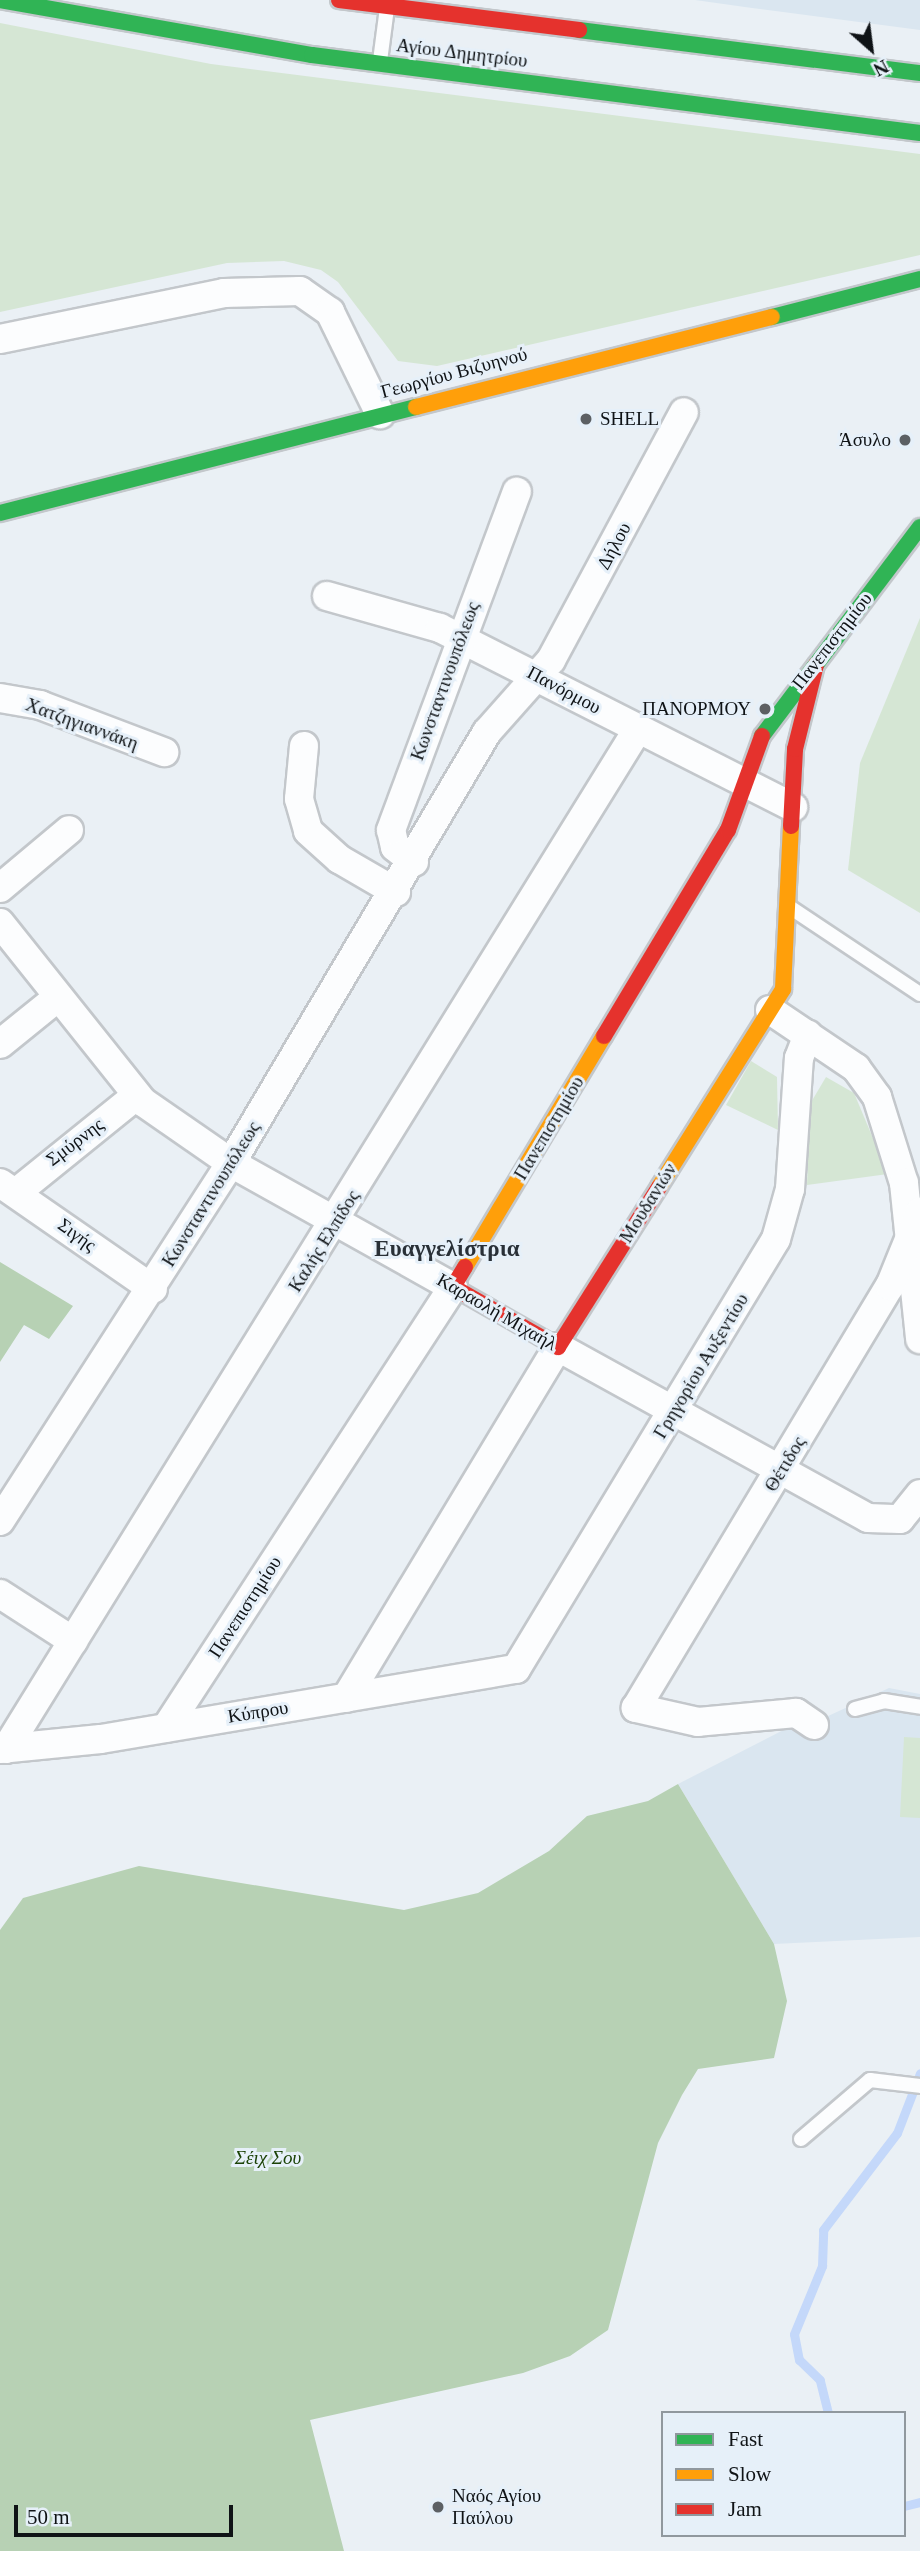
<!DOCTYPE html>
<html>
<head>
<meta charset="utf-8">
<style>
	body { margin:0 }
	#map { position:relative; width:920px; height:2551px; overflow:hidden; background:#eaf0f5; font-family:Georgia,serif }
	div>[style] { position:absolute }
	.built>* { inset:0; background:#dae6f0 }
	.green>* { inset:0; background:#d5e6d4 }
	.forest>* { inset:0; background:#b7d1b4 }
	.stream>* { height:9px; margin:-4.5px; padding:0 4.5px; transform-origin:4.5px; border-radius:4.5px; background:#c4d8fa }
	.roads { filter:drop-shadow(2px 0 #c3c7cb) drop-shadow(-2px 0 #c3c7cb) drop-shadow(0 2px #c3c7cb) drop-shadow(0 -2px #c3c7cb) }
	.lane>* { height:14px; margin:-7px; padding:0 7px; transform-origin:7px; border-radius:7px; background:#fcfdfe }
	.street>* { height:28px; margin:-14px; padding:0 14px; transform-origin:14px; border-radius:14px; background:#fcfdfe }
	.fast>* { height:16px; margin:-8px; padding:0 8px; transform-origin:8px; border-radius:8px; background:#30b455 }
	.slow>* { height:16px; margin:-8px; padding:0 8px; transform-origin:8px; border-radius:8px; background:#ff9f0a }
	.jam>* { height:16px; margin:-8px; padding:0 8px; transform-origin:8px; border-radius:8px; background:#e5322d }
	.dots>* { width:19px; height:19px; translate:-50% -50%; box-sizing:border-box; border:4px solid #e6f0f9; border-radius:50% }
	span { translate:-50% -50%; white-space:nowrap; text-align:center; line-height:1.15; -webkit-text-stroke:6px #e6f0f9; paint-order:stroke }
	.street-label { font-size:19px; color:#0f1316 }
	.poi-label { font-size:19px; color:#0f1316 }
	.left { translate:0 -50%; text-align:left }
	.right { translate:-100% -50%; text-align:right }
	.park-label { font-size:19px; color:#1c4307; font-style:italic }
	.quarter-label { font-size:23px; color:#293037; font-weight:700 }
	.legend { position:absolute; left:661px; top:2411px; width:245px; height:126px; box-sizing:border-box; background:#e6f0f9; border:2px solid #90989e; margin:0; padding:9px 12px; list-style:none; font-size:21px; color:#0f1316 }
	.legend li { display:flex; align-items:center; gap:14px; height:35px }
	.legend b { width:35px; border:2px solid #90989e }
	.north { position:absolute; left:836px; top:14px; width:70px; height:70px; -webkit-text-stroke:5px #e6f0f9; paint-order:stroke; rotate:152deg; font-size:19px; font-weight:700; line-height:28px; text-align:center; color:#0f1316 }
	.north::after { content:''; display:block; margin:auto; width:24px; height:32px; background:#0f1316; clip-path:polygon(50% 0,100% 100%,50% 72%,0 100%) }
	.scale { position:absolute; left:14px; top:2505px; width:219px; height:32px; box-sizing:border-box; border:4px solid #0f1316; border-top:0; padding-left:9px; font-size:21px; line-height:24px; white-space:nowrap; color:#0f1316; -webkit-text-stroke:5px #e6f0f9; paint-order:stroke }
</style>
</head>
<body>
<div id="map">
	<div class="built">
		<i style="clip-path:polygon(695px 0,920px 0,920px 30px,752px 8px)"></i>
		<i style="clip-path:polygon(889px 1688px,920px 1694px,920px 1937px,774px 1944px,678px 1784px,799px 1722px,802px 1728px)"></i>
	</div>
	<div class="green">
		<i style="clip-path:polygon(0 23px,211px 64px,920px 154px,920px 255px,437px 366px,398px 361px,338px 282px,321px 270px,284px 261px,227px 263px,0 312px)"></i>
		<i style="clip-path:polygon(920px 618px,920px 913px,848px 870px,860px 763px)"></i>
		<i style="clip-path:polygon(751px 1061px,777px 1077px,778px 1130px,726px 1105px)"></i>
		<i style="clip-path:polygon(826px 1077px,854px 1093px,888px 1174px,807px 1185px,810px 1104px)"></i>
		<i style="clip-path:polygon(904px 1737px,920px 1738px,920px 1818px,900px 1817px)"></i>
	</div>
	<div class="forest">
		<i style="clip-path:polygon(0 1262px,73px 1306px,49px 1339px,24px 1325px,0 1362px)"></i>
		<i style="clip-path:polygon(678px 1784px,774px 1944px,787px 2001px,774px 2058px,698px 2069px,682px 2095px,658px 2143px,608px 2330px,570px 2356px,523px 2373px,310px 2420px,344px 2551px,0 2551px,0 1930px,23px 1898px,139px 1866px,404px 1910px,478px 1893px,549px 1851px,587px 1816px,648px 1801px)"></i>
	</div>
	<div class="stream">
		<i style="left:828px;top:2413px;width:34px;rotate:-104deg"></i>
		<i style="left:820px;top:2380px;width:29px;rotate:-136deg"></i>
		<i style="left:799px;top:2360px;width:26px;rotate:-101deg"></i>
		<i style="left:794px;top:2334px;width:74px;rotate:-67.6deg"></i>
		<i style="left:822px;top:2266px;width:36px;rotate:-88deg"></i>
		<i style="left:823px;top:2230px;width:122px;rotate:-52.7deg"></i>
		<i style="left:897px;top:2133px;width:64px;rotate:-69deg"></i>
		<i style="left:904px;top:2506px;width:16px;rotate:-14deg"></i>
	</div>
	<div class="roads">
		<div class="lane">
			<i style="left:380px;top:61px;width:53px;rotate:-82.5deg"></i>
			<i style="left:791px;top:908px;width:155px;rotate:33.7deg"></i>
			<i style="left:855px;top:1709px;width:30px;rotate:-15deg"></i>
			<i style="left:884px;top:1701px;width:36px;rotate:9deg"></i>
			<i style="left:801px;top:2139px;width:91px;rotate:-40.5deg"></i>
			<i style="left:870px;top:2080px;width:50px;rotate:6.8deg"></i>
		</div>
		<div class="street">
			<i style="left:0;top:339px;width:229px;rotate:-11.6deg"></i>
			<i style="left:224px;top:293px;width:76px;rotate:-1.5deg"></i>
			<i style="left:300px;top:291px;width:37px;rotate:35deg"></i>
			<i style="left:330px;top:312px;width:114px;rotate:63.9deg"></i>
			<i style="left:327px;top:596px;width:117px;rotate:15.8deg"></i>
			<i style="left:440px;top:628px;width:396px;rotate:26.9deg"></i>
			<i style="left:0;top:698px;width:41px;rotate:9.9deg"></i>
			<i style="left:40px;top:705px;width:133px;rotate:20.8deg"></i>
			<i style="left:304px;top:746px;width:53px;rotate:95.4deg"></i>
			<i style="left:299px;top:799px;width:33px;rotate:74deg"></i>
			<i style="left:308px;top:831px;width:42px;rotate:42.1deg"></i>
			<i style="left:339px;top:859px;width:66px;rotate:30.1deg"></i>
			<i style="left:414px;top:862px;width:24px;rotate:-142deg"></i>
			<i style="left:395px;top:847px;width:17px;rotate:-103deg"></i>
			<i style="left:391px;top:830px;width:361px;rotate:-69.6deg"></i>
			<i style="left:0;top:888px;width:90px;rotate:-40deg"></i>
			<i style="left:0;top:923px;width:229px;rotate:51.4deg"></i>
			<i style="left:143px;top:1102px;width:107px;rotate:34.7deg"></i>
			<i style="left:231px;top:1163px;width:254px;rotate:29.2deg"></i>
			<i style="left:453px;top:1287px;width:526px;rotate:123.06deg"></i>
			<i style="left:770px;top:1010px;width:104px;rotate:34deg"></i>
			<i style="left:856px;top:1068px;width:36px;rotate:54deg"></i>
			<i style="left:877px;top:1097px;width:90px;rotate:72.6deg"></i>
			<i style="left:904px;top:1183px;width:157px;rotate:84.1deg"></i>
			<i style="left:0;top:1044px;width:75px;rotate:-39deg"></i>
			<i style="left:0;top:1183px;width:186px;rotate:34.7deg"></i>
			<i style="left:17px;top:1192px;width:153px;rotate:-38.9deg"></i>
			<i style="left:0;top:1521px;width:426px;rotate:-57.2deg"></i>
			<i style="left:231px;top:1163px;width:501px;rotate:-59.29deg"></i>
			<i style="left:487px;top:732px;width:96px;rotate:-48.4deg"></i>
			<i style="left:551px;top:660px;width:281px;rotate:-61.8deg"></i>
			<i style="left:0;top:1594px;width:87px;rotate:32.8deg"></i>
			<i style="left:346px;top:1698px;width:410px;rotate:-58.9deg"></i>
			<i style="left:558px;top:1347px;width:354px;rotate:28.9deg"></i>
			<i style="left:868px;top:1518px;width:32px;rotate:2deg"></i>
			<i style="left:900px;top:1519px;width:32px;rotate:-51deg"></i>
			<i style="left:814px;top:1725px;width:22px;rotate:-146deg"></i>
			<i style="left:796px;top:1713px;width:98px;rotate:174.8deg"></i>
			<i style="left:698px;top:1722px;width:64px;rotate:-167.3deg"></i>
			<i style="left:636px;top:1708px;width:493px;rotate:-59deg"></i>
			<i style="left:890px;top:1286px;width:80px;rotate:-67.9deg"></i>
			<i style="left:0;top:1749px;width:101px;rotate:-5.7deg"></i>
			<i style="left:101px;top:1739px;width:421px;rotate:-9.6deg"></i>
			<i style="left:516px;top:1669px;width:502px;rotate:-58.84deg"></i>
			<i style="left:776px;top:1239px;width:52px;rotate:-74.4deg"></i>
			<i style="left:790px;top:1189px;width:131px;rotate:-86.1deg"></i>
			<i style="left:799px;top:1058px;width:25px;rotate:-69deg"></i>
			<i style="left:6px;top:1749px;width:1200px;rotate:-58.22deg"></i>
		</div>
		<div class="fast">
			<i style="left:0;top:0;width:317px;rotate:10deg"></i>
			<i style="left:312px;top:55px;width:613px;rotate:7.31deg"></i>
			<i style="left:579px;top:30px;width:344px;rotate:7.2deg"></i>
			<i style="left:772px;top:317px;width:153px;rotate:-14.4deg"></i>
			<i style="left:0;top:513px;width:429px;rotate:-14.3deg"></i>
			<i style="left:762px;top:736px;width:262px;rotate:-52.9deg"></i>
		</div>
		<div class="slow">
			<i style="left:416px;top:407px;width:367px;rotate:-14.2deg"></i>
			<i style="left:659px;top:1187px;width:234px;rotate:-57.9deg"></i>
			<i style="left:783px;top:989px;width:163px;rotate:-87.2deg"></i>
			<i style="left:465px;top:1267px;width:270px;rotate:-59deg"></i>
		</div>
		<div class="jam">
			<i style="left:339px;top:0;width:242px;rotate:7.1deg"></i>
			<i style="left:791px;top:826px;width:77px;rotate:-87deg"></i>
			<i style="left:795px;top:749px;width:87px;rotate:-76deg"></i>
			<i style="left:604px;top:1036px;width:240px;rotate:-59deg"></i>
			<i style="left:728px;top:830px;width:100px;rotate:-70.1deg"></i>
			<i style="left:465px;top:1267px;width:23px;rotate:121deg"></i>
			<i style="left:453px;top:1287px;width:121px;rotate:29.7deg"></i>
			<i style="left:558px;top:1347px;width:189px;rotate:-57.7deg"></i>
		</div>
	</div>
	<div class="dots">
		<i style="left:586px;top:419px;background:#5c6064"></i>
		<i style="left:905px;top:440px;background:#5c6064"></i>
		<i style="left:765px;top:709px;background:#5c6064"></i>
		<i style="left:438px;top:2507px;background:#5c6064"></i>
	</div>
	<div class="street-label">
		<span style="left:462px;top:53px;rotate:7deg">Αγίου Δημητρίου</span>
		<span style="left:454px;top:373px;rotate:-15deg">Γεωργίου Βιζυηνού</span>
		<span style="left:614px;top:546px;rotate:-62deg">Δήλου</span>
		<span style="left:832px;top:641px;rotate:-52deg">Πανεπιστημίου</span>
		<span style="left:445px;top:681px;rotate:-70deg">Κωνσταντινουπόλεως</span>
		<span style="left:564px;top:690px;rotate:28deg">Πανόρμου</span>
		<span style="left:82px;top:724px;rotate:20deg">Χατζηγιαννάκη</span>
		<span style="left:549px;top:1128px;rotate:-59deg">Πανεπιστημίου</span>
		<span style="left:75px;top:1142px;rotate:-37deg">Σμύρνης</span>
		<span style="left:211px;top:1194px;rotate:-58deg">Κωνσταντινουπόλεως</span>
		<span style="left:648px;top:1203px;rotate:-58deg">Μουδανιών</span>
		<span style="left:77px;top:1235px;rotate:36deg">Σιγής</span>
		<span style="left:324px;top:1241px;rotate:-58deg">Καλής Ελπίδος</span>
		<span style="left:497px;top:1312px;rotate:30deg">Καραολή Μιχαήλ</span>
		<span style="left:701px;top:1366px;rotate:-59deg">Γρηγορίου Αυξεντίου</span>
		<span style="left:785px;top:1464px;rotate:-59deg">Θέτιδος</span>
		<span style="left:245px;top:1607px;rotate:-57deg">Πανεπιστημίου</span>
		<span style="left:258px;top:1712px;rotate:-9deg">Κύπρου</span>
	</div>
	<div class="poi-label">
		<span class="left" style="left:600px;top:419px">SHELL</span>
		<span class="right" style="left:891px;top:440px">Άσυλο</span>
		<span class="right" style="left:751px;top:709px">ΠΑΝΟΡΜΟΥ</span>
		<span class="left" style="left:452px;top:2507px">Ναός Αγίου<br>Παύλου</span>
	</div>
	<div class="park-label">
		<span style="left:268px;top:2158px">Σέιχ Σου</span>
	</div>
	<div class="quarter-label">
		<span style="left:447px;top:1249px">Ευαγγελίστρια</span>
	</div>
	<ul class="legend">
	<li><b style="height:9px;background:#30b455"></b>Fast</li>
	<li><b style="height:9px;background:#ff9f0a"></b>Slow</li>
	<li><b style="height:9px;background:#e5322d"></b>Jam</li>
	</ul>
	<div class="north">N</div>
	<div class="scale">50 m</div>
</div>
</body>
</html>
